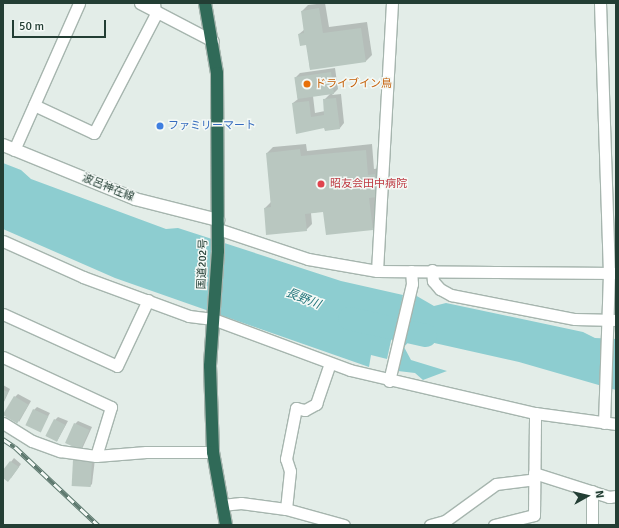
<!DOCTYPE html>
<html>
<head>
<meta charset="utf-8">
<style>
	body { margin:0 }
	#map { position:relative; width:619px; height:528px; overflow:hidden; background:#e3ede8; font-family:Signika,"Noto Sans JP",sans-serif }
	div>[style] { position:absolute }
	.water>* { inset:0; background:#8dcdd0 }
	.shadow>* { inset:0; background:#0003 }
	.river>* { height:23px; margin:-11.5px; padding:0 11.5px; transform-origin:11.5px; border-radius:11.5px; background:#8dcdd0 }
	.building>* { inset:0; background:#b9c7c0; transform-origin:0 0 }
	.roads { filter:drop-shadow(1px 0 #a6b5ae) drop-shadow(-1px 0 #a6b5ae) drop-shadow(0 1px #a6b5ae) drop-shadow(0 -1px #a6b5ae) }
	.street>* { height:11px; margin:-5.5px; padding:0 5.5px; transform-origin:5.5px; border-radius:5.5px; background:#fff }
	.secondary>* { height:12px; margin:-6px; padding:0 6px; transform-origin:6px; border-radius:6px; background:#fff }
	.highway>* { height:12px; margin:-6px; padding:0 6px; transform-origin:6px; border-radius:6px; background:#306a58 }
	.rail>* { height:4.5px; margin-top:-2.25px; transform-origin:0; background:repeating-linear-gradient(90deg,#f4f9f6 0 9px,#5e796f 0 18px); box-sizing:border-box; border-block:1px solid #5e796f }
	.dots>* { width:11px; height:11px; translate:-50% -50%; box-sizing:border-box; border:2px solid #f4f9f6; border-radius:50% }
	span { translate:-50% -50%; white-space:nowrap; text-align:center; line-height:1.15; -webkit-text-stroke:3px #f4f9f6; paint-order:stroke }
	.food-label { font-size:11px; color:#c56008 }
	.left { translate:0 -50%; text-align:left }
	.shop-label { font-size:11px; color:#366cbe }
	.health-label { font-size:11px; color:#be3a42 }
	.street-label { font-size:11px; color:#233e34 }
	.water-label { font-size:12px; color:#1e7379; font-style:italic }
	.frame { position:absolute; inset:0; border:4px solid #233e34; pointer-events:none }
	.north { position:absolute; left:567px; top:476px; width:40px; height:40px; -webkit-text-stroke:3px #f4f9f6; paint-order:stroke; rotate:82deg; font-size:11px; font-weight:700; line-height:16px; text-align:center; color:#233e34 }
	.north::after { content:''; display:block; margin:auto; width:14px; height:18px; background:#233e34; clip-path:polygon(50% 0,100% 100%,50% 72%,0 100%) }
	.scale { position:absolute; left:12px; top:20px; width:94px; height:18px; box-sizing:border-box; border:2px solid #233e34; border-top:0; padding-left:5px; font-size:12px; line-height:14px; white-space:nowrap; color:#233e34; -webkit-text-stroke:3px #f4f9f6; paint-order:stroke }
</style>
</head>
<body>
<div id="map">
	<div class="water">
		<i style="clip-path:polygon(3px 163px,21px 170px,31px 179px,166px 229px,178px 228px,341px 281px,403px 295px,398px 319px,382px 315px,378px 331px,392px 336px,387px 359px,371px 355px,369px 367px,115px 278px,3px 229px)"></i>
		<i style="clip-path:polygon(415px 295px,434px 306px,446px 303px,583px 332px,595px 338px,616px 339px,616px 390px,519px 362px,412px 338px,404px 347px,411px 360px,447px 371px,423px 380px,415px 373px,398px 371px)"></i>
	</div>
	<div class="shadow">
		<i style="clip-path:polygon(325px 3px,329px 27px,367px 22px,372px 55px,366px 61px,310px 69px,307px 44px,299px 34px,305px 29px,302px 11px,308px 5px)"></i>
		<i style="clip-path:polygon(evenodd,335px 68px,338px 89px,332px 95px,341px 94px,344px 123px,340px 128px,325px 127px,297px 133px,293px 103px,298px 99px,295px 78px,300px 73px,335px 68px,330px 94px,324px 100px,325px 111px,315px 113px,313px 96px,330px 94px)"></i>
		<i style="clip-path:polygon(306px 144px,307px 151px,372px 144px,374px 169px,380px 168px,379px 223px,372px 229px,324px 211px,311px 213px,312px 224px,306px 230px,265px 208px,271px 202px,267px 153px,273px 147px)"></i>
		<i style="clip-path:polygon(3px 385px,10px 389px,3px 404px)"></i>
		<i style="clip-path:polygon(18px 394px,31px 401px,19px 422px,15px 397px)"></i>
		<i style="clip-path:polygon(37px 407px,50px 413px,40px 431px,34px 410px)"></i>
		<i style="clip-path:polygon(58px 417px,68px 421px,57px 441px,55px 420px)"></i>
		<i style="clip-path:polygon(78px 421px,92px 427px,82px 449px,75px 424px)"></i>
		<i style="clip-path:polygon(77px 457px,95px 459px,92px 484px,89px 487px,74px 460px)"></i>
		<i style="clip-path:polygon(14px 458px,21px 464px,11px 478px,3px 477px,3px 472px)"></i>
	</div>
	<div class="river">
		<i style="left:349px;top:318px;width:78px;rotate:12.6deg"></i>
	</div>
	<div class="building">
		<i style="clip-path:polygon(319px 8px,323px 33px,361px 28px,366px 62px,310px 70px,306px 45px,300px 46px,298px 34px,304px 33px,301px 11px)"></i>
		<i style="left:331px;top:72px;width:22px;height:37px;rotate:82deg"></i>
		<i style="clip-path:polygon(336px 98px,340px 129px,325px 131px,324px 128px,296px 134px,292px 103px,309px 101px,311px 117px,324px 115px,323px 99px)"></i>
		<i style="clip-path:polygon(300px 149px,301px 156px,366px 150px,368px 175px,375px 174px,377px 197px,369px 198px,373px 230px,326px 235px,323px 212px,305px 214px,307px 231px,266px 235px,264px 208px,271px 207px,266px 153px)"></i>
		<i style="clip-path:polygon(3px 390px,8px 392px,3px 403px)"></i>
		<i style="left:14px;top:396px;width:17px;height:22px;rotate:31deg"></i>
		<i style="left:33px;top:409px;width:17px;height:18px;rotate:25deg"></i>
		<i style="left:54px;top:419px;width:13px;height:19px;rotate:27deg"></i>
		<i style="left:74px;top:423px;width:17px;height:22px;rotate:24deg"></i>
		<i style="left:73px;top:460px;width:19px;height:26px;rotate:3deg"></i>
		<i style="clip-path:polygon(10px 461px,19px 467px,8px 482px,3px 478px,3px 470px)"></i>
	</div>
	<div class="roads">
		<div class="street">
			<i style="left:140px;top:3px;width:82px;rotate:27.5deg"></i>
			<i style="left:600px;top:3px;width:270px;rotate:88.1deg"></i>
			<i style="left:609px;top:273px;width:150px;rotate:91.9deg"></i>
			<i style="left:34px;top:105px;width:66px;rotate:25deg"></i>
			<i style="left:94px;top:133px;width:132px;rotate:-62.5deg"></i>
			<i style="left:155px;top:16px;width:13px;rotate:-94deg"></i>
			<i style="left:14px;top:150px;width:161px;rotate:-66.1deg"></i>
			<i style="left:218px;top:229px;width:95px;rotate:18.4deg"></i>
			<i style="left:308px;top:259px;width:70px;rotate:9.9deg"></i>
			<i style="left:377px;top:271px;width:238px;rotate:0.5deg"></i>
			<i style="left:3px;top:241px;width:88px;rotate:24.2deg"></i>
			<i style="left:83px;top:277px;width:113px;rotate:20.2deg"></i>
			<i style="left:189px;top:316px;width:24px;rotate:7deg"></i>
			<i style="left:213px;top:319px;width:146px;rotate:20.4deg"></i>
			<i style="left:350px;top:370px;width:190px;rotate:13.1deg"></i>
			<i style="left:535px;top:413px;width:82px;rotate:7.7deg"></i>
			<i style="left:432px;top:270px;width:11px;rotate:85deg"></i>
			<i style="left:433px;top:281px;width:11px;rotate:49deg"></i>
			<i style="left:440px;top:289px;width:13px;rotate:29deg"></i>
			<i style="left:451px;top:295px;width:126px;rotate:11deg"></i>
			<i style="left:575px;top:319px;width:41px;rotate:1.4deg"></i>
			<i style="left:377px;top:271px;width:268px;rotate:-86.8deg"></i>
			<i style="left:3px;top:314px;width:125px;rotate:24.5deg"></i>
			<i style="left:117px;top:366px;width:73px;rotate:-64.8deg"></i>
			<i style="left:3px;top:357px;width:119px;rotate:24.8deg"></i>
			<i style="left:111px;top:407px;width:51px;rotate:107deg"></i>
			<i style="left:389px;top:381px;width:100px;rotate:-76.7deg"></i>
			<i style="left:412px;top:284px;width:13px;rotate:-94deg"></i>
			<i style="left:3px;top:423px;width:34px;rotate:32deg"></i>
			<i style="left:32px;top:441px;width:30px;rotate:20deg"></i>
			<i style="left:60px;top:451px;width:36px;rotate:8deg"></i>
			<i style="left:96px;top:456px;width:50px;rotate:-4.6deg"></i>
			<i style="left:146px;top:452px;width:67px"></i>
			<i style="left:534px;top:473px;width:79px;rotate:17.7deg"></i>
			<i style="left:609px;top:497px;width:7px;rotate:-8deg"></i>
			<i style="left:592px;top:491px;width:34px;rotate:90deg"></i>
			<i style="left:222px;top:505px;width:19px;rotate:-6deg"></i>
			<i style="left:241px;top:503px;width:45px;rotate:7.6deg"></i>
			<i style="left:286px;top:509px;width:60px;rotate:15.4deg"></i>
			<i style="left:286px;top:509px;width:38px;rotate:-84deg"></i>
			<i style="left:290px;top:471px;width:13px;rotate:-108deg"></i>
			<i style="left:286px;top:459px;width:52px;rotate:-78.9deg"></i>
			<i style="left:296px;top:408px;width:9px;rotate:13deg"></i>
			<i style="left:305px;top:410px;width:13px;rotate:-29deg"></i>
			<i style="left:316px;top:404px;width:43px;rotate:-71.1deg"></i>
			<i style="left:430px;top:525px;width:16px;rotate:-15deg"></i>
			<i style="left:445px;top:521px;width:63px;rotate:-36deg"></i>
			<i style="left:496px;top:484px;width:38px;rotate:-7deg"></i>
			<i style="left:494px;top:525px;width:41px;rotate:-14deg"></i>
			<i style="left:534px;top:515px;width:102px;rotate:-89.4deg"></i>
		</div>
		<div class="secondary">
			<i style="left:3px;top:145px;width:143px;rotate:22.2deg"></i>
			<i style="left:135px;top:199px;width:86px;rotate:14.2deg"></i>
		</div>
		<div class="highway">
			<i style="left:205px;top:3px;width:71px;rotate:80.3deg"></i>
			<i style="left:217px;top:73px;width:178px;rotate:89.7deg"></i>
			<i style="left:218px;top:251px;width:115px;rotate:94deg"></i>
			<i style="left:210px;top:366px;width:86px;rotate:88deg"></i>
			<i style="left:213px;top:452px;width:74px;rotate:79.9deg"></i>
		</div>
	</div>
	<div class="rail">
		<i style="left:3px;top:439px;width:14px;rotate:34deg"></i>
		<i style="left:15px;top:447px;width:114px;rotate:43.2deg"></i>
	</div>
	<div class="dots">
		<i style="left:307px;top:84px;background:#e8710a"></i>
		<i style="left:160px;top:126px;background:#3f7fe0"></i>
		<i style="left:321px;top:184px;background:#e0444e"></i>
	</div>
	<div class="food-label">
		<span class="left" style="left:315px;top:84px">ドライブイン鳥</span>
	</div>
	<div class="shop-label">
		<span class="left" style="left:168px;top:126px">ファミリーマート</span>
	</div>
	<div class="health-label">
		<span class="left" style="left:330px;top:184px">昭友会田中病院</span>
	</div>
	<div class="street-label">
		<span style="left:108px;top:188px;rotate:22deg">波呂神在線</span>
		<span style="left:203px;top:264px;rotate:-88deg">国道202号</span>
	</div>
	<div class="water-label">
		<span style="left:303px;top:299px;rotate:22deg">長野川</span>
	</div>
	<div class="frame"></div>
	<div class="north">N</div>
	<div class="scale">50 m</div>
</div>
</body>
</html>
